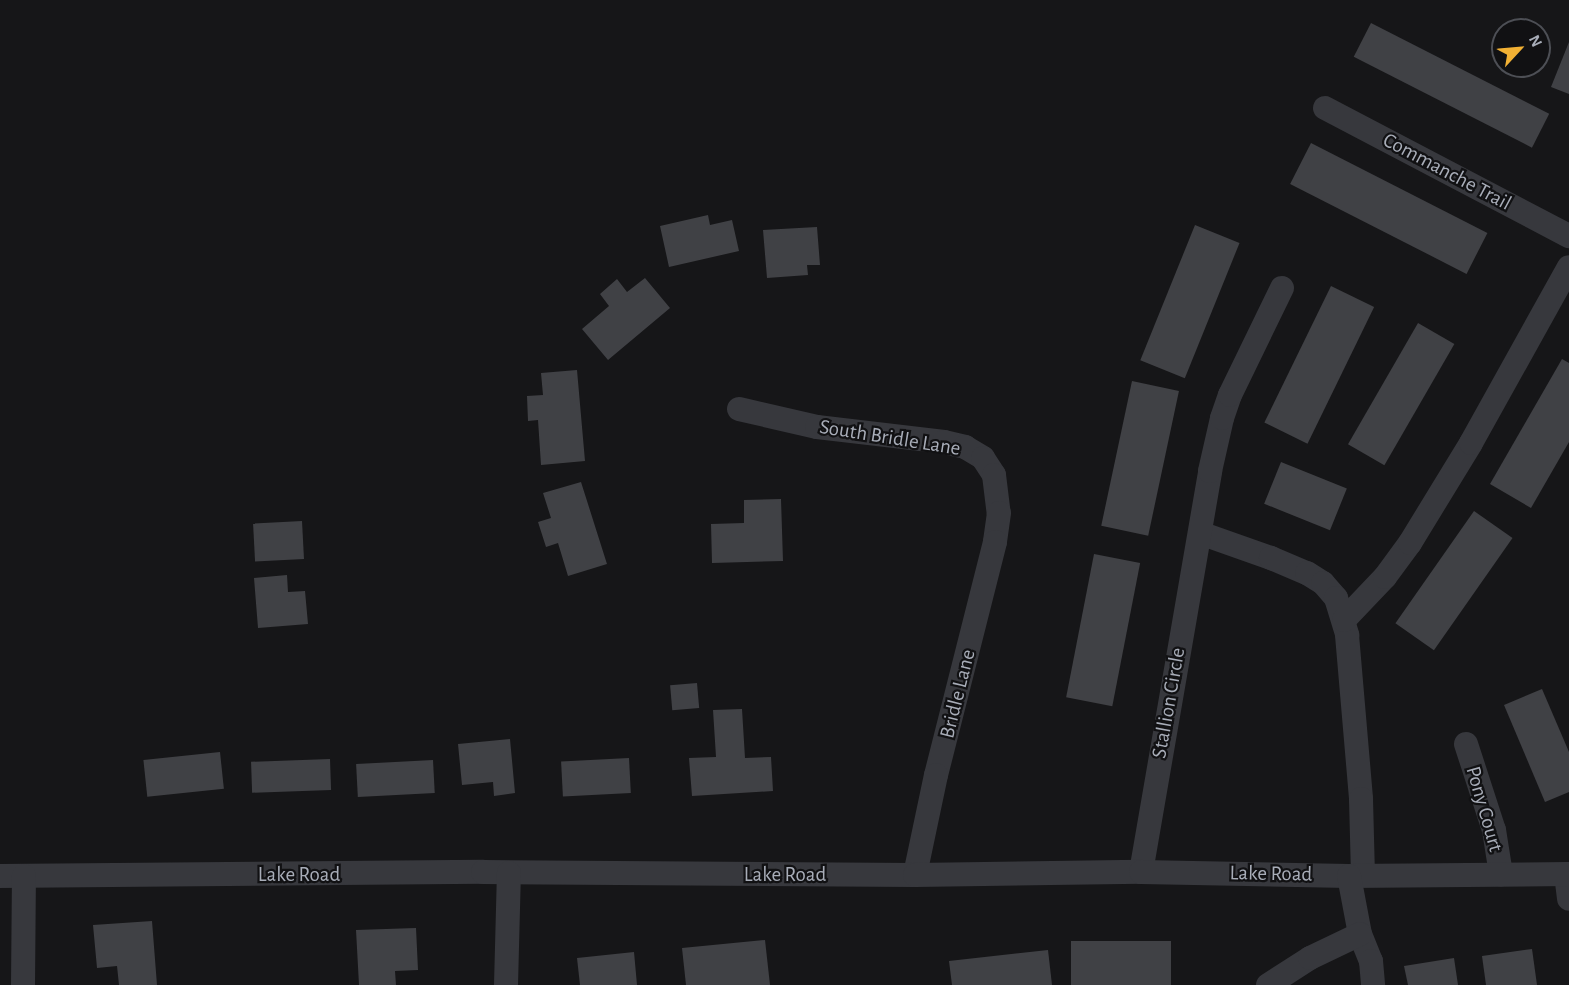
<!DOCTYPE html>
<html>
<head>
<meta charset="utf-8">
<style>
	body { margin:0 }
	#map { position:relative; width:1569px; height:985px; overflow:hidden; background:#161618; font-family:"Alegreya Sans",sans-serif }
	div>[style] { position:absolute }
	.building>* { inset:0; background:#404145; transform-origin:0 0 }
	.minor>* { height:24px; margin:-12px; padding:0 12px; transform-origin:12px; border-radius:12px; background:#37383d }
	span { translate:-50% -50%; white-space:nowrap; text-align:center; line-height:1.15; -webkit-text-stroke:4.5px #111113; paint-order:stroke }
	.street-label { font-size:21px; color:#a8adb8 }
	.north { position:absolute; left:1491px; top:18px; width:60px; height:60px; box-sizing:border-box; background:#111113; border:2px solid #4d4f55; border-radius:50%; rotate:64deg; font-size:16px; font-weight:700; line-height:24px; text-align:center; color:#a8adb8 }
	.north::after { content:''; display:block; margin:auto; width:21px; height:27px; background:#f2b134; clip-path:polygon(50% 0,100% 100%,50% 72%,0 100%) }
</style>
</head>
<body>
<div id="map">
	<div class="building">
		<i style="left:1371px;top:23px;width:200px;height:38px;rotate:27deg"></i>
		<i style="clip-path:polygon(1569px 42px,1569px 94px,1551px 87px)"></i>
		<i style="left:1311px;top:143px;width:198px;height:46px;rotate:27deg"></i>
		<i style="clip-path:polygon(708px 215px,710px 225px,732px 220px,739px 251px,669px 267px,660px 226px)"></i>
		<i style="left:1195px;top:225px;width:48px;height:146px;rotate:22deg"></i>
		<i style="clip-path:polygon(817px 227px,820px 265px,807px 265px,808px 275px,767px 278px,763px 230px)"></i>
		<i style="clip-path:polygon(645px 278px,670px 308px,608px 360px,582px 329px,609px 306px,600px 294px,617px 279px,627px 292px)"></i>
		<i style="left:1331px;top:286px;width:48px;height:152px;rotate:26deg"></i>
		<i style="left:1418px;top:323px;width:42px;height:140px;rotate:30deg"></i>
		<i style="clip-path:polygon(1562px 359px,1569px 363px,1569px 442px,1531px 508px,1490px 484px)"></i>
		<i style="clip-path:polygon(577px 370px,585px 461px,541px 465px,538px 420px,528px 421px,527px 396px,543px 395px,541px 373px)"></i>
		<i style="left:1132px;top:381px;width:48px;height:148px;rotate:12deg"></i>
		<i style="left:1281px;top:462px;width:71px;height:45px;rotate:22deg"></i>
		<i style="clip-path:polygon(581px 482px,607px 564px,568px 576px,558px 543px,546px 547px,538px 522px,551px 518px,543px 493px)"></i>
		<i style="clip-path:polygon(781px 499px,783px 561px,712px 563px,711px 524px,744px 523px,744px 500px)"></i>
		<i style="left:1474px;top:511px;width:47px;height:137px;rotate:35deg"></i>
		<i style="left:302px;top:521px;width:38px;height:49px;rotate:87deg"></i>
		<i style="left:1094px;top:554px;width:47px;height:146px;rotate:11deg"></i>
		<i style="clip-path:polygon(287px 575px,288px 592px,305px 591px,308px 624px,258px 628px,254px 578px)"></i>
		<i style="left:697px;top:683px;width:25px;height:27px;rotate:85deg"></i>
		<i style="clip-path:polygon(1542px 689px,1569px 752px,1569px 792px,1545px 802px,1504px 705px)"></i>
		<i style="clip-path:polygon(742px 709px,745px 758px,771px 757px,773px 791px,692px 796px,689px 758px,716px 757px,713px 710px)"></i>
		<i style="clip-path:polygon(510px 739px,515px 793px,494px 796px,493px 782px,462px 785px,458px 744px)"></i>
		<i style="left:220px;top:752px;width:37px;height:77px;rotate:84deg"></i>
		<i style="left:629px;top:758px;width:35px;height:68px;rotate:87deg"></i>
		<i style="left:330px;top:759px;width:31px;height:79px;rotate:88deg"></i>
		<i style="left:433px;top:760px;width:33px;height:77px;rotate:87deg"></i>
		<i style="clip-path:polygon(152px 921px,157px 985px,119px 985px,117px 966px,97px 968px,93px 925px)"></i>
		<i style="clip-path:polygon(416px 928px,418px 970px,395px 971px,396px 985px,359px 985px,356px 930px)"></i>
		<i style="clip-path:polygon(765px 940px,770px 985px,686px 985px,682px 948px)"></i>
		<i style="left:1171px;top:941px;width:44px;height:100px;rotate:90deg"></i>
		<i style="clip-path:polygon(1532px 949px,1537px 985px,1486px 985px,1482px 956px)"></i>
		<i style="clip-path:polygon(1048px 950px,1052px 985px,952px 985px,949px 961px)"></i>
		<i style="clip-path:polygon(634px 952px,637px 985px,580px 985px,577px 958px)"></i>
		<i style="clip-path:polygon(1454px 958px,1458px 985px,1408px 985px,1404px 966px)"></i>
	</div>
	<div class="minor">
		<i style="left:1325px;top:108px;width:276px;rotate:27.7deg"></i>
		<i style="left:739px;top:409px;width:80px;rotate:13deg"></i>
		<i style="left:817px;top:427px;width:128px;rotate:6.7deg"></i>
		<i style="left:944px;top:442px;width:22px;rotate:13deg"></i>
		<i style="left:965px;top:447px;width:21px;rotate:31deg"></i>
		<i style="left:983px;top:458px;width:20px;rotate:57deg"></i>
		<i style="left:994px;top:475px;width:38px;rotate:83deg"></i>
		<i style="left:999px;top:513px;width:29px;rotate:98deg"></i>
		<i style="left:995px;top:542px;width:240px;rotate:104.2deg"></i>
		<i style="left:936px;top:775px;width:102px;rotate:101.9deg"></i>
		<i style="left:1200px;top:533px;width:75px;rotate:19.4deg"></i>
		<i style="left:1271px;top:558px;width:39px;rotate:23deg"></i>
		<i style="left:1307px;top:573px;width:19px;rotate:32deg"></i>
		<i style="left:1323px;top:583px;width:20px;rotate:49deg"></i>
		<i style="left:1336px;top:598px;width:39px;rotate:73deg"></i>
		<i style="left:1347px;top:635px;width:165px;rotate:85.1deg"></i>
		<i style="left:1361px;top:799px;width:75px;rotate:88.5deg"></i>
		<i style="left:1344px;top:620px;width:59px;rotate:-46.4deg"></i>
		<i style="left:1385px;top:577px;width:42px;rotate:-53.7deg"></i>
		<i style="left:1410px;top:543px;width:117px;rotate:-58.6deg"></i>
		<i style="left:1471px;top:443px;width:201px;rotate:-60.9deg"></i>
		<i style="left:1466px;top:744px;width:90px;rotate:72deg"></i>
		<i style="left:1494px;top:830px;width:45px;rotate:81deg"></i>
		<i style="left:1141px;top:872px;width:407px;rotate:-80.2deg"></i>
		<i style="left:1210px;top:471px;width:54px;rotate:-77.2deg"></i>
		<i style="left:1222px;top:418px;width:24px;rotate:-71deg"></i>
		<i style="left:1230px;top:395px;width:119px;rotate:-64.1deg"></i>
		<i style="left:1566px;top:874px;width:25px;rotate:83deg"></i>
		<i style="left:0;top:876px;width:483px;rotate:-0.5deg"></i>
		<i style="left:483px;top:872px;width:432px;rotate:0.4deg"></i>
		<i style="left:915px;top:875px;width:226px;rotate:-0.8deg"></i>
		<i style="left:1141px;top:872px;width:208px;rotate:1.1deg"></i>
		<i style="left:1349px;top:876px;width:220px;rotate:-0.5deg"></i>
		<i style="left:1349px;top:876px;width:59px;rotate:79.3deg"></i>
		<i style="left:1360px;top:934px;width:29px;rotate:68deg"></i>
		<i style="left:1371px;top:961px;width:24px;rotate:85deg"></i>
		<i style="left:23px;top:985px;width:109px;rotate:-89.5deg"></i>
		<i style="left:506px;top:985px;width:112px;rotate:-88.5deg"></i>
		<i style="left:1268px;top:985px;width:50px;rotate:-32.7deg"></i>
		<i style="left:1310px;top:958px;width:55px;rotate:-25.6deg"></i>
	</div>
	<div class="street-label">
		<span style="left:1447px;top:172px;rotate:28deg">Commanche Trail</span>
		<span style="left:890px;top:438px;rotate:9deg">South Bridle Lane</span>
		<span style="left:958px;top:694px;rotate:-76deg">Bridle Lane</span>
		<span style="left:1169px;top:703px;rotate:-80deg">Stallion Circle</span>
		<span style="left:1484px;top:809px;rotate:74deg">Pony Court</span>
		<span style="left:1271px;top:874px;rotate:1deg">Lake Road</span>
		<span style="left:299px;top:875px">Lake Road</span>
		<span style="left:785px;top:875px">Lake Road</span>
	</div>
	<div class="north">N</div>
</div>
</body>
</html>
